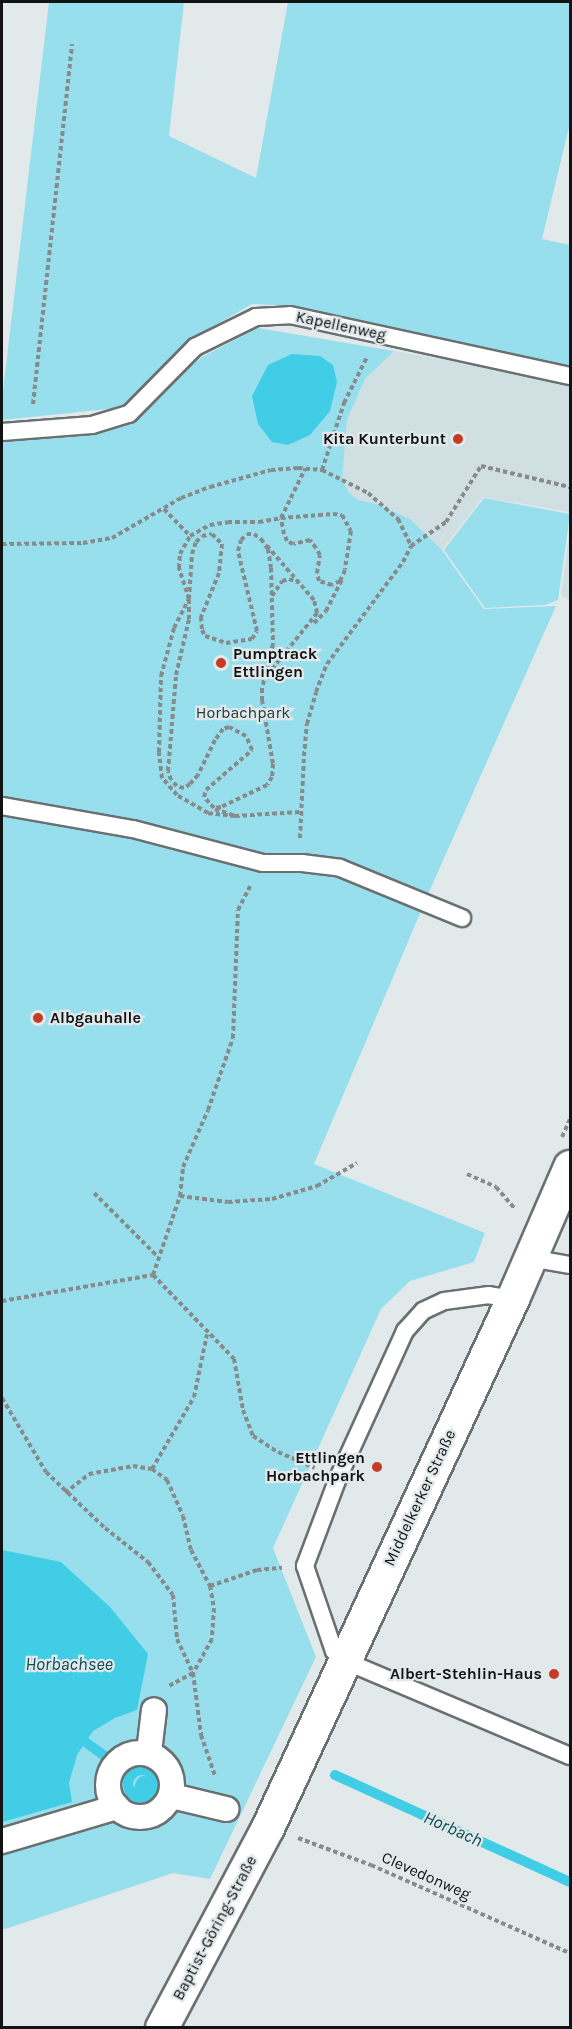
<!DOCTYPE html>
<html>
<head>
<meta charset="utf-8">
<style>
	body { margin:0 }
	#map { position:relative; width:572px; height:2029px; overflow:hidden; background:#e2e9ea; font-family:Karla,sans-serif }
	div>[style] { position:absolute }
	.built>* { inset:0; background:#cfdfe2 }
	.green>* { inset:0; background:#97dfed }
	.water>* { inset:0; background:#41cde5 }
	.stream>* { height:10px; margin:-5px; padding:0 5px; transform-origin:5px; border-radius:5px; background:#41cde5 }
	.stream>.ring { margin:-5px; padding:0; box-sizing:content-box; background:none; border:10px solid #41cde5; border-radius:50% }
	.path>* { height:4px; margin-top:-2px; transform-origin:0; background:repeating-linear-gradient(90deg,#878b8c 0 4.5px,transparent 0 7.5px) }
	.roads { filter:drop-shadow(2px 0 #6a7071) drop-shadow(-2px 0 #6a7071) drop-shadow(0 2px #6a7071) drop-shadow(0 -2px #6a7071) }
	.service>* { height:16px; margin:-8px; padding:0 8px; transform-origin:8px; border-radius:8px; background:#fff }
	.pedestrian>* { height:24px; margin:-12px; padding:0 12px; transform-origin:12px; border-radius:12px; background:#fff }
	.pedestrian>.ring { margin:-12px; padding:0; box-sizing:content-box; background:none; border:24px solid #fff; border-radius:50% }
	.minor>* { height:32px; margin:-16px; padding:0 16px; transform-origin:16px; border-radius:16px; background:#fff }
	.dots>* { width:16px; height:16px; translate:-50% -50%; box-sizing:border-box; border:3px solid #e2e9ea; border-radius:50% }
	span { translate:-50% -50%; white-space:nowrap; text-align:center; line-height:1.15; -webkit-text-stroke:4.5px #e2e9ea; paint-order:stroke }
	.street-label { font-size:16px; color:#111314 }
	.poi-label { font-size:16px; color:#111314; font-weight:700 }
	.right { translate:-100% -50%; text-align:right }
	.left { translate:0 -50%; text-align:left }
	.park-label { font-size:16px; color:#223a3e }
	.water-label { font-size:18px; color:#0f4b55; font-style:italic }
	.frame { position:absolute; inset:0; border:3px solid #111314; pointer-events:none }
</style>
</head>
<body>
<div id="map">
	<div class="built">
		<i style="clip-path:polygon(394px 351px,513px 372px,570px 385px,570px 512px,483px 497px,442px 550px,410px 519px,377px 504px,358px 500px,350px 494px,342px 480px,347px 420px,365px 379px)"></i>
		<i style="clip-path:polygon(570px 528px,570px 600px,561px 596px)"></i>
	</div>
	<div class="green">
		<i style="clip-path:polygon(49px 2px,184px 2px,169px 136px,256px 178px,288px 2px,570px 2px,570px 123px,542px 239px,570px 245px,570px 368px,290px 306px,252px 304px,193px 338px,127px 407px,2px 420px,2px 399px)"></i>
		<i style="clip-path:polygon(258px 328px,394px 351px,365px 379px,347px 420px,342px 480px,350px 494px,358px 500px,377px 504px,410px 519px,442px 550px,484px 609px,556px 606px,429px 892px,314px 1164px,485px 1233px,474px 1262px,410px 1281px,381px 1309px,273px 1548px,316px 1657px,210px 1879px,173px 1873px,2px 1930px,2px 432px,129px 414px,202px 357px)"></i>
		<i style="clip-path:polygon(484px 498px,570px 514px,558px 600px,545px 605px,485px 608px,444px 550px)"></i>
	</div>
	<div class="water">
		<i style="clip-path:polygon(292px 354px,320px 356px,333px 365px,337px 382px,330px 411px,310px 435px,288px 445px,272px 442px,258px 424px,252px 396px,268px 365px)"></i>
		<i style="clip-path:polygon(2px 1550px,61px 1562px,110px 1607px,148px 1654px,137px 1710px,115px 1718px,93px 1731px,77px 1755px,69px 1783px,72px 1802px,2px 1822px)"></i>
	</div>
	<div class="stream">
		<i style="left:84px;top:1741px;width:58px;rotate:35.9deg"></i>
		<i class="ring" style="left:128px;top:1770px;width:18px;height:18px"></i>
		<i style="left:335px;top:1775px;width:258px;rotate:24.5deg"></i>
		<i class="ring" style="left:138.5px;top:1780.5px;width:-3px;height:-3px"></i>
	</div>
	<div class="path">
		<i style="left:33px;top:404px;width:362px;rotate:-83.8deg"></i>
		<i style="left:322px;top:470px;width:71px;rotate:-71.8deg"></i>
		<i style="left:344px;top:403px;width:51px;rotate:-63.4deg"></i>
		<i style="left:164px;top:509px;width:37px;rotate:46deg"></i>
		<i style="left:2px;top:544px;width:81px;rotate:-0.7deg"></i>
		<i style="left:83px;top:543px;width:29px;rotate:-10deg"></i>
		<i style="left:112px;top:538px;width:80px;rotate:-30.1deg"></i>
		<i style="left:181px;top:498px;width:31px;rotate:-21deg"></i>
		<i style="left:210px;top:487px;width:63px;rotate:-15.6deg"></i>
		<i style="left:271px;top:470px;width:27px;rotate:-4deg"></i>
		<i style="left:298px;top:468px;width:24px;rotate:5deg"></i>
		<i style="left:322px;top:470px;width:51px;rotate:26.6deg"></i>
		<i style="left:368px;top:493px;width:40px;rotate:41deg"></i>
		<i style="left:398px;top:519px;width:30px;rotate:64deg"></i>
		<i style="left:272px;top:596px;width:18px;rotate:-56deg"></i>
		<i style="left:282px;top:581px;width:7px;rotate:-16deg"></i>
		<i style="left:289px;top:579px;width:9px;rotate:21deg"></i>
		<i style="left:314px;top:623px;width:17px;rotate:-45deg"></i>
		<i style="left:326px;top:611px;width:35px;rotate:-63deg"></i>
		<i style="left:267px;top:679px;width:11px;rotate:-63deg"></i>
		<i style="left:272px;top:669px;width:72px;rotate:-51.2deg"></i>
		<i style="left:317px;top:613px;width:13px;rotate:-103deg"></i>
		<i style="left:314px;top:600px;width:72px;rotate:-131deg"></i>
		<i style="left:215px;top:809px;width:21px;rotate:19deg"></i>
		<i style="left:235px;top:816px;width:65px;rotate:-3.5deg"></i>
		<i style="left:235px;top:816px;width:27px;rotate:-174deg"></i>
		<i style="left:208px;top:813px;width:36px;rotate:-150deg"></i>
		<i style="left:177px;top:795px;width:23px;rotate:-131deg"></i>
		<i style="left:162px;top:778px;width:26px;rotate:-97deg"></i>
		<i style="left:159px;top:752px;width:76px;rotate:-88.5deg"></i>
		<i style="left:161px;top:676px;width:50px;rotate:-74.8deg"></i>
		<i style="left:174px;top:628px;width:33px;rotate:-63deg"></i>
		<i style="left:189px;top:599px;width:45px;rotate:-86.2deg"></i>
		<i style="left:192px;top:554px;width:13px;rotate:-72deg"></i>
		<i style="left:196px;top:542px;width:8px;rotate:-45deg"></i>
		<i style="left:202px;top:536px;width:10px;rotate:-11deg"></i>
		<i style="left:212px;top:534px;width:14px;rotate:45deg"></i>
		<i style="left:222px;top:544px;width:29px;rotate:96deg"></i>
		<i style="left:219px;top:573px;width:48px;rotate:112.2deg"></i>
		<i style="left:201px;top:617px;width:13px;rotate:86deg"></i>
		<i style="left:202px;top:630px;width:7px;rotate:63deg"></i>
		<i style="left:205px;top:636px;width:22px;rotate:18deg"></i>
		<i style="left:226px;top:643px;width:26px;rotate:-9deg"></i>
		<i style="left:252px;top:639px;width:9px;rotate:-58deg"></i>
		<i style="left:257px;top:631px;width:82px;rotate:-103.4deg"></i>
		<i style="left:238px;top:551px;width:11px;rotate:-75deg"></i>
		<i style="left:241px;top:540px;width:8px;rotate:-45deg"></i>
		<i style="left:247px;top:534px;width:7px"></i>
		<i style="left:254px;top:534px;width:9px;rotate:36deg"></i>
		<i style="left:261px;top:539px;width:12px;rotate:55deg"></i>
		<i style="left:268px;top:549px;width:19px;rotate:81deg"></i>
		<i style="left:271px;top:568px;width:76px;rotate:88.5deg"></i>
		<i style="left:273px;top:644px;width:45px;rotate:104deg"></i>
		<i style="left:262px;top:688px;width:12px;rotate:90deg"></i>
		<i style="left:262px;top:700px;width:65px;rotate:80.2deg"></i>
		<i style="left:273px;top:764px;width:13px;rotate:94deg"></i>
		<i style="left:272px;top:777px;width:9px;rotate:122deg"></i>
		<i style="left:267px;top:785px;width:51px;rotate:154.4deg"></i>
		<i style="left:221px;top:807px;width:7px;rotate:172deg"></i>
		<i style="left:214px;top:808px;width:15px;rotate:-132deg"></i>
		<i style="left:204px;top:797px;width:7px;rotate:-74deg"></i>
		<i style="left:206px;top:790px;width:61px;rotate:-41deg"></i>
		<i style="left:252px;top:750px;width:15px;rotate:-113deg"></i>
		<i style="left:246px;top:736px;width:19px;rotate:-152deg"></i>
		<i style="left:229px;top:727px;width:6px;rotate:162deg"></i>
		<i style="left:223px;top:729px;width:14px;rotate:126deg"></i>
		<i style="left:215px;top:740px;width:39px;rotate:116deg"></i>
		<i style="left:198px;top:775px;width:12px;rotate:132deg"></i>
		<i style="left:190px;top:784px;width:7px;rotate:146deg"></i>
		<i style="left:184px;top:788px;width:7px;rotate:-164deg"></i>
		<i style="left:177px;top:786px;width:8px;rotate:-135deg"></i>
		<i style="left:171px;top:780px;width:9px;rotate:-108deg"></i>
		<i style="left:168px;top:771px;width:96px;rotate:-85.2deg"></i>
		<i style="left:176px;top:675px;width:57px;rotate:-76.9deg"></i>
		<i style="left:189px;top:619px;width:20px;rotate:-90deg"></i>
		<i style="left:189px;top:599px;width:33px;rotate:-108deg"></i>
		<i style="left:179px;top:568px;width:14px;rotate:-86deg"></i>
		<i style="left:180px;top:554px;width:21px;rotate:-61deg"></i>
		<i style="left:190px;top:536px;width:23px;rotate:-29deg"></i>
		<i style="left:210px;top:525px;width:18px;rotate:-9deg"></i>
		<i style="left:228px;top:522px;width:31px"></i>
		<i style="left:259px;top:522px;width:22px;rotate:-10deg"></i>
		<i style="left:281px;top:518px;width:52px;rotate:-4.4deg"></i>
		<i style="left:333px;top:514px;width:9px;rotate:6deg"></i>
		<i style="left:342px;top:515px;width:18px;rotate:61deg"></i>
		<i style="left:351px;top:531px;width:39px;rotate:99deg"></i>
		<i style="left:345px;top:570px;width:12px;rotate:114deg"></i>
		<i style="left:340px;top:581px;width:9px;rotate:153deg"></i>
		<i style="left:332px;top:585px;width:14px;rotate:-163deg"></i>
		<i style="left:319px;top:581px;width:8px;rotate:-104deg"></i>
		<i style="left:317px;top:573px;width:18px;rotate:-81deg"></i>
		<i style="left:320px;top:555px;width:8px;rotate:-120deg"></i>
		<i style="left:316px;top:548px;width:10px;rotate:-127deg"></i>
		<i style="left:310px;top:540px;width:17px;rotate:167deg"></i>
		<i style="left:293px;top:544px;width:7px;rotate:-153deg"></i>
		<i style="left:287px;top:541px;width:8px;rotate:-113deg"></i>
		<i style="left:284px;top:534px;width:16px;rotate:-101deg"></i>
		<i style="left:281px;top:518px;width:55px;rotate:-63.9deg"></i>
		<i style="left:300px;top:838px;width:82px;rotate:-87.2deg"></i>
		<i style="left:304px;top:756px;width:32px;rotate:-85deg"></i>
		<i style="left:307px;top:724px;width:33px;rotate:-74deg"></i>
		<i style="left:316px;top:692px;width:30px;rotate:-69deg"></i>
		<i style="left:327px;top:664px;width:127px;rotate:-53.3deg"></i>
		<i style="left:403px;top:562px;width:18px;rotate:-63deg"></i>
		<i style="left:411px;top:546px;width:42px;rotate:-34.4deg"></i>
		<i style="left:446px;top:522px;width:66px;rotate:-58deg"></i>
		<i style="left:481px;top:466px;width:91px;rotate:13.3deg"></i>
		<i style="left:562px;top:1137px;width:20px;rotate:-66deg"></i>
		<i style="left:467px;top:1174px;width:32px;rotate:24deg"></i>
		<i style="left:496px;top:1187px;width:30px;rotate:49deg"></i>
		<i style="left:94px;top:1193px;width:89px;rotate:45deg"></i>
		<i style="left:180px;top:1196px;width:48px;rotate:7.1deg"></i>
		<i style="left:228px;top:1202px;width:44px;rotate:-3.9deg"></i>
		<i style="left:272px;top:1199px;width:47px;rotate:-16.1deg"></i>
		<i style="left:317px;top:1186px;width:46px;rotate:-29.9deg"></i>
		<i style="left:153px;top:1275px;width:117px;rotate:46deg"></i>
		<i style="left:234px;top:1359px;width:52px;rotate:80deg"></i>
		<i style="left:243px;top:1410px;width:28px;rotate:69deg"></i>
		<i style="left:253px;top:1436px;width:30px;rotate:33deg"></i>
		<i style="left:278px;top:1452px;width:40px;rotate:23.4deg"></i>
		<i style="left:2px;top:1301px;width:153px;rotate:-9.8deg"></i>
		<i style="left:153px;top:1275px;width:83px;rotate:-71.1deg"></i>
		<i style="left:180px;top:1196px;width:29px;rotate:-84deg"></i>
		<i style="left:183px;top:1167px;width:62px;rotate:-66.3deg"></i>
		<i style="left:208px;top:1110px;width:76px;rotate:-70.9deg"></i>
		<i style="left:233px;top:1038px;width:128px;rotate:-87.8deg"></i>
		<i style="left:238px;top:910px;width:28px;rotate:-63deg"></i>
		<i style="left:2px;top:1398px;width:86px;rotate:59.3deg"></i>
		<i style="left:46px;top:1472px;width:81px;rotate:43.5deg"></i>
		<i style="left:105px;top:1528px;width:55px;rotate:38.3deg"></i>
		<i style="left:148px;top:1562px;width:41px;rotate:52.9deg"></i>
		<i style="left:173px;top:1595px;width:44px;rotate:84.8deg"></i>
		<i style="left:177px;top:1639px;width:38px;rotate:65deg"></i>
		<i style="left:193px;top:1673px;width:63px;rotate:82.6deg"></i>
		<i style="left:201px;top:1735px;width:43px;rotate:71.1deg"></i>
		<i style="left:152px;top:1469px;width:83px;rotate:-59.7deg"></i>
		<i style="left:194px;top:1397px;width:64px;rotate:-78.3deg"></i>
		<i style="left:65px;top:1493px;width:31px;rotate:-38deg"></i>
		<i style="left:89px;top:1474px;width:45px;rotate:-10.3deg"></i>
		<i style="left:133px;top:1466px;width:19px;rotate:9deg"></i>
		<i style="left:152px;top:1469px;width:19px;rotate:36deg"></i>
		<i style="left:167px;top:1480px;width:39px;rotate:66deg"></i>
		<i style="left:183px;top:1516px;width:35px;rotate:77deg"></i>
		<i style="left:191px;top:1550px;width:41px;rotate:62.2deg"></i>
		<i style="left:210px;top:1586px;width:22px;rotate:80deg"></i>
		<i style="left:214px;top:1608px;width:31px;rotate:94deg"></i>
		<i style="left:212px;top:1639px;width:39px;rotate:119deg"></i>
		<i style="left:193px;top:1673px;width:27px;rotate:152deg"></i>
		<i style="left:210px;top:1586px;width:50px;rotate:-18.8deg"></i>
		<i style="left:257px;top:1570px;width:25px;rotate:-5deg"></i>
		<i style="left:298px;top:1838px;width:78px;rotate:20.3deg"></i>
		<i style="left:371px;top:1865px;width:218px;rotate:23.9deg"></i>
	</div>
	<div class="roads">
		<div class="service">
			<i style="left:2px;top:432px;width:90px;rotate:-4.4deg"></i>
			<i style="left:92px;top:425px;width:39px;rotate:-17deg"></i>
			<i style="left:129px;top:414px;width:94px;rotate:-45.4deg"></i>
			<i style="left:195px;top:347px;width:68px;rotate:-26.2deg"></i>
			<i style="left:256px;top:317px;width:34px;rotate:-3deg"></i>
			<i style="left:290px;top:315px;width:287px;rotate:12.3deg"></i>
			<i style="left:2px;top:806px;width:133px;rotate:10deg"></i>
			<i style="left:133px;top:829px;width:134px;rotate:14.7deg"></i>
			<i style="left:263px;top:863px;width:39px"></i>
			<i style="left:302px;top:863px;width:38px;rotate:7deg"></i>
			<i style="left:340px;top:868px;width:132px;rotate:22.3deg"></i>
			<i style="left:530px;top:1258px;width:41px;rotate:9.9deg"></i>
			<i style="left:513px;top:1299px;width:24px;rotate:-171deg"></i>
			<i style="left:489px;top:1295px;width:45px;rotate:172.4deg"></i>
			<i style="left:444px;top:1301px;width:23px;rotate:155deg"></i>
			<i style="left:423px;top:1311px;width:27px;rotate:132deg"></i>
			<i style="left:405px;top:1331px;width:162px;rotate:114.5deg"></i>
			<i style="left:338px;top:1478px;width:94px;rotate:110.6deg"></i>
			<i style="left:305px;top:1566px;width:90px;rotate:71.2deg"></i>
			<i style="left:334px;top:1651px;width:15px;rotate:42deg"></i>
			<i style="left:345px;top:1661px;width:244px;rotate:22.9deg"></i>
		</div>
		<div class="pedestrian">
			<i style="left:149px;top:1752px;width:42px;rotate:-83.2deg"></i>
			<i class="ring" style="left:108px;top:1753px;width:40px;height:40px"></i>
			<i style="left:172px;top:1796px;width:56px;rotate:13.5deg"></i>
			<i style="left:2px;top:1841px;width:120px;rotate:-16.5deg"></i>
		</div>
		<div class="minor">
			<i style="left:162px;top:2028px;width:226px;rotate:-62.1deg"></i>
			<i style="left:268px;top:1828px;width:583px;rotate:-65.15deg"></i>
			<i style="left:513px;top:1299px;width:144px;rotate:-66.6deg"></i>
		</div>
	</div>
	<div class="dots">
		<i style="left:458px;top:439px;background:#c63b26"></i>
		<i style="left:221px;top:663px;background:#c63b26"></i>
		<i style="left:38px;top:1018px;background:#c63b26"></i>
		<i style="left:377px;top:1467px;background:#c63b26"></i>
		<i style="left:554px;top:1674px;background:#c63b26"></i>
	</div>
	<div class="street-label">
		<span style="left:341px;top:326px;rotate:12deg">Kapellenweg</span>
		<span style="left:420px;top:1498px;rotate:-65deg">Middelkerker Straße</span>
		<span style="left:426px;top:1876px;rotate:24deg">Clevedonweg</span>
		<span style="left:215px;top:1928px;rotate:-62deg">Baptist-Göring-Straße</span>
	</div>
	<div class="poi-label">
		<span class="right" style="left:446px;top:439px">Kita Kunterbunt</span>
		<span class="left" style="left:233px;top:663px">Pumptrack<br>Ettlingen</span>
		<span class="left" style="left:50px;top:1018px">Albgauhalle</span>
		<span class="right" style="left:365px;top:1467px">Ettlingen<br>Horbachpark</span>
		<span class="right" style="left:542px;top:1674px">Albert-Stehlin-Haus</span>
	</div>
	<div class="park-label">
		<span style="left:243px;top:713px">Horbachpark</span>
	</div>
	<div class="water-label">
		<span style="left:69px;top:1664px">Horbachsee</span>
		<span style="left:453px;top:1829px;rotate:24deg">Horbach</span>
	</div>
	<div class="frame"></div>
</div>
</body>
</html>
